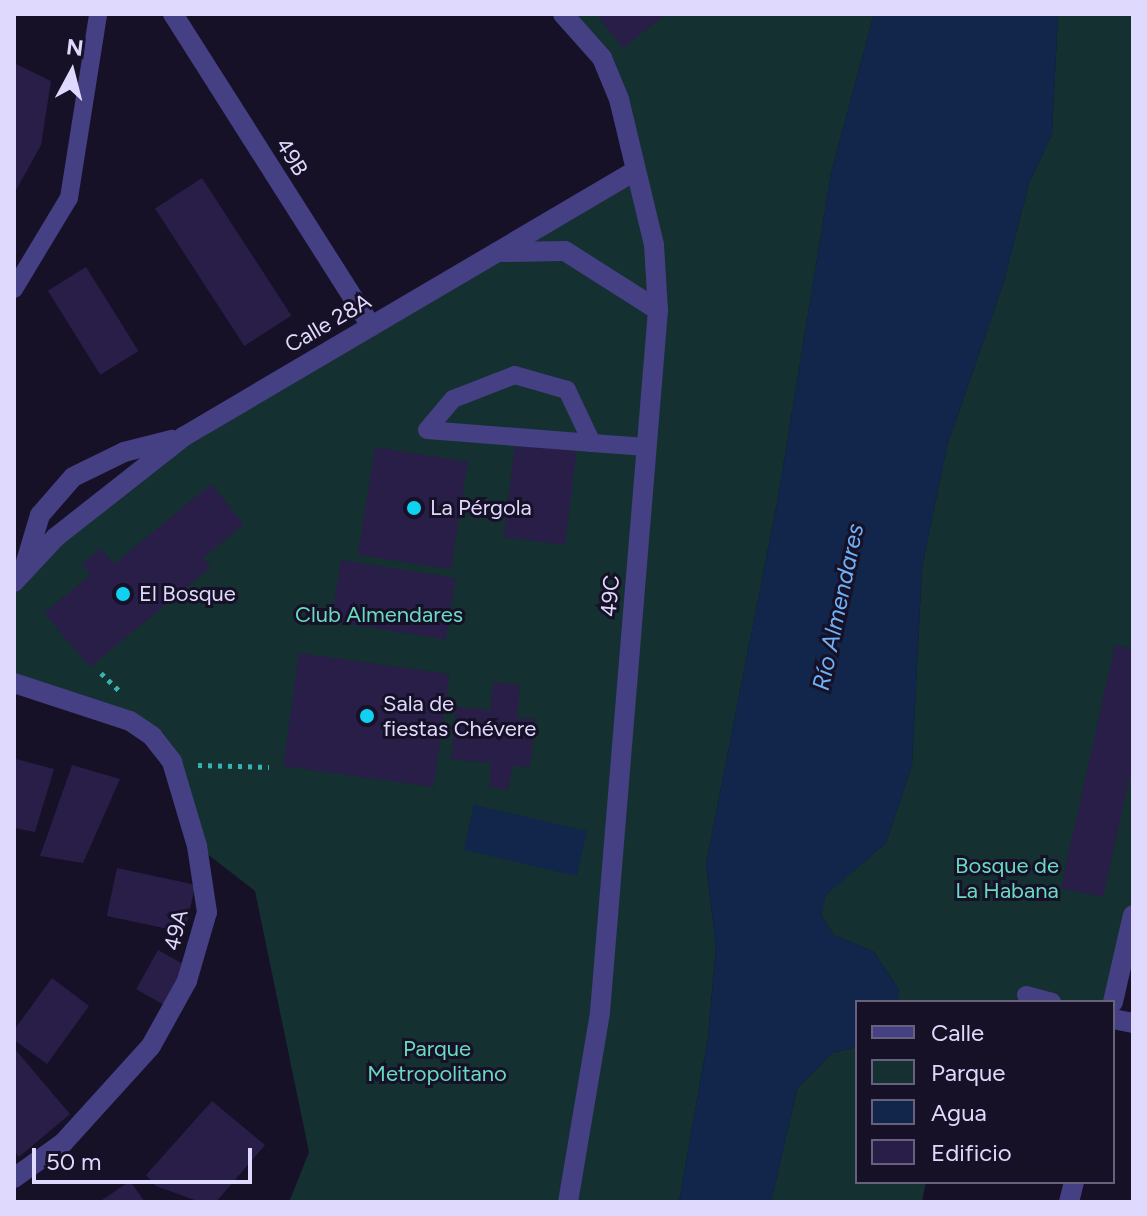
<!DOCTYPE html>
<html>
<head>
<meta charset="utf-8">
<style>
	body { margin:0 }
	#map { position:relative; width:1147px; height:1216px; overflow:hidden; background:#161127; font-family:Figtree,sans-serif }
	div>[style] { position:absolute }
	.green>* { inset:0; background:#153031 }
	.water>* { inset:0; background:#12254a; transform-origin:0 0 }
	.building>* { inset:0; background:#281e47; transform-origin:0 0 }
	.path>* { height:5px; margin-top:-2.5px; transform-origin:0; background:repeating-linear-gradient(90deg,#37b3b1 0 4px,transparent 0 10px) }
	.service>* { height:18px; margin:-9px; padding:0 9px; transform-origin:9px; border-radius:9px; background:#453f83 }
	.minor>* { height:20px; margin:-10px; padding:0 10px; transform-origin:10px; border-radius:10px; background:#453f83 }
	.tertiary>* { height:20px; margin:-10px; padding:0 10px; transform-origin:10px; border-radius:10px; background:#453f83 }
	.dots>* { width:22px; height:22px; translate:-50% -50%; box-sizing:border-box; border:4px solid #161127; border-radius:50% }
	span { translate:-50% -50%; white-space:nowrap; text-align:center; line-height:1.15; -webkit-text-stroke:6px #161127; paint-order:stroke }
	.street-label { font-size:22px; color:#dfd9fd }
	.poi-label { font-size:22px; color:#dfd9fd }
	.left { translate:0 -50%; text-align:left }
	.park-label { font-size:22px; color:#69dac2 }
	.water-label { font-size:24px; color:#6eb1f7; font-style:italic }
	.frame { position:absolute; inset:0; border:16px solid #dfd9fd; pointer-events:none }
	.legend { position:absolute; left:855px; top:1000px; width:260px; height:184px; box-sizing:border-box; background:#161127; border:2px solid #66617d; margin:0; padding:10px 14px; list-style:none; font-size:24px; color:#dfd9fd }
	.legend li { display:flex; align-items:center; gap:16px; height:40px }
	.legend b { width:40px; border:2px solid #66617d }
	.north { position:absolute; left:32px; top:32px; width:80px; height:80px; -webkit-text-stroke:6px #161127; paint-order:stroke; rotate:7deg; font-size:22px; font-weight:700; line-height:32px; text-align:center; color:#dfd9fd }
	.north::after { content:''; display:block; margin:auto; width:28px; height:36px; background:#dfd9fd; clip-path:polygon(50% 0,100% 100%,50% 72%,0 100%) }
	.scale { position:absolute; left:32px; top:1148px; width:220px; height:36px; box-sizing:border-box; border:4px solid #dfd9fd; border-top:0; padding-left:10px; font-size:24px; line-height:28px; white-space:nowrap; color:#dfd9fd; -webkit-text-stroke:6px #161127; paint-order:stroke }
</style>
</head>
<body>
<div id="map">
	<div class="green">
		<i style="clip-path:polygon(563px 14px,874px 14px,831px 173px,778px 498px,706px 864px,716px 946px,708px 1038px,679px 1202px,289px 1202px,309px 1152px,255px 891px,197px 846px,152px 736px,14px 683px,14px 582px,109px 491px,635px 171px,619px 99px)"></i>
		<i style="clip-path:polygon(1058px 14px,1133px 14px,1133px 917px,1113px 1002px,897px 1002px,899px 990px,874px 952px,834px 935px,821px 916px,825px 895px,886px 843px,912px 765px,922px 567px,947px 446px,1004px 281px,1029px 183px,1052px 134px)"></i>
		<i style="clip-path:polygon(857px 1047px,857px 1182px,926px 1182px,922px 1202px,771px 1202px,797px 1089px,832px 1053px)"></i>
	</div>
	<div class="water">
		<i style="clip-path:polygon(874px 14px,1058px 14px,1052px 134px,1029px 183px,1004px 281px,947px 446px,922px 567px,912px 765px,886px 843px,826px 895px,821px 916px,834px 935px,874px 952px,899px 990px,897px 1002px,857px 1002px,857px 1047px,832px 1053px,797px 1089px,771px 1202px,679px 1202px,708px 1038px,716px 947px,706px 864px,778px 498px,831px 173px)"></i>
		<i style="left:474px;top:805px;width:116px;height:46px;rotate:13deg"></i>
	</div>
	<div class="building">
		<i style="clip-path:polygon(596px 14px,666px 14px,623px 48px)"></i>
		<i style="clip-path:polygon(14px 63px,51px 81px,41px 145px,14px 194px)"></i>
		<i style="left:202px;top:178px;width:164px;height:56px;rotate:57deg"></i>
		<i style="left:86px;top:267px;width:99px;height:45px;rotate:58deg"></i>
		<i style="left:515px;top:444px;width:62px;height:94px;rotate:7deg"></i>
		<i style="left:375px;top:447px;width:94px;height:109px;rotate:9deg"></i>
		<i style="clip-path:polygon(211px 484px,244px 524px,203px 558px,211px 567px,90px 667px,44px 613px,91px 575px,82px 564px,100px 548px,114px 564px)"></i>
		<i style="left:341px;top:560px;width:116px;height:62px;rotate:9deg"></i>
		<i style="clip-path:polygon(1115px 645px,1133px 649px,1133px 762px,1103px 897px,1061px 888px)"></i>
		<i style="left:299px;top:653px;width:152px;height:114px;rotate:8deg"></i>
		<i style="clip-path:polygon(493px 682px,520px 685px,517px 718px,535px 719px,530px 767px,512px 766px,509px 789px,489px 787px,491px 763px,451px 759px,456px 707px,490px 710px)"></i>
		<i style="clip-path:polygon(16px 759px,54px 769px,35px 832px,14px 828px)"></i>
		<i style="clip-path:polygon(72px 765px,120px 779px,83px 863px,40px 856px)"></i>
		<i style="left:117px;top:868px;width:80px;height:49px;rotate:12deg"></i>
		<i style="left:158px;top:950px;width:31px;height:45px;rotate:29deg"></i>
		<i style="clip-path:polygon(52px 978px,89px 1006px,47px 1064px,14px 1040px,14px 1030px)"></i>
		<i style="clip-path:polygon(14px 1048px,70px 1114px,19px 1157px,14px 1151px)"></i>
		<i style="clip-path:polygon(212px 1101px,265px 1145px,216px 1202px,200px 1202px,156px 1186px,146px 1175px)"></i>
		<i style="clip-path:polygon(130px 1181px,145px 1202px,99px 1202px)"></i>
	</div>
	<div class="path">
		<i style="left:101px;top:673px;width:28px;rotate:44deg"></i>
		<i style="left:198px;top:765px;width:71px;rotate:1.6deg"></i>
	</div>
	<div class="service">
		<i style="left:14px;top:289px;width:106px;rotate:-58.9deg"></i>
		<i style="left:69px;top:198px;width:186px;rotate:-81deg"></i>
		<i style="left:592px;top:443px;width:59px;rotate:-115.3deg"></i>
		<i style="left:567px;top:390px;width:54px;rotate:-163.9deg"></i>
		<i style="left:515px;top:375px;width:66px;rotate:158.8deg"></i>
		<i style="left:453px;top:399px;width:40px;rotate:130deg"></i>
		<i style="left:427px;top:430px;width:166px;rotate:4.5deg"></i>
		<i style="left:592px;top:443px;width:55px;rotate:4.2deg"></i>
		<i style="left:1026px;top:995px;width:27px;rotate:15deg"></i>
	</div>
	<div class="minor">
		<i style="left:173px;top:14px;width:370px;rotate:57.6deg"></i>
		<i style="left:502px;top:252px;width:63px;rotate:-0.9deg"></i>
		<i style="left:565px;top:251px;width:110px;rotate:32.4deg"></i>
		<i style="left:25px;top:565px;width:52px;rotate:-73.3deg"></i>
		<i style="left:40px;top:515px;width:50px;rotate:-49deg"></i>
		<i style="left:73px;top:477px;width:57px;rotate:-26.1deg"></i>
		<i style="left:124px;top:452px;width:49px;rotate:-14.3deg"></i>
		<i style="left:14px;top:582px;width:62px;rotate:-47deg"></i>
		<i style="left:56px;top:537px;width:162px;rotate:-38.2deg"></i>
		<i style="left:183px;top:437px;width:524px;rotate:-30.48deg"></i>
		<i style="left:14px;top:683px;width:122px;rotate:18.1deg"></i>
		<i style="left:130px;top:721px;width:27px;rotate:34deg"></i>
		<i style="left:152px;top:736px;width:33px;rotate:52deg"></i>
		<i style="left:172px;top:762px;width:88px;rotate:73.4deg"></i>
		<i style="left:197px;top:846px;width:67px;rotate:81.4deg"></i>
		<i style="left:207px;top:912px;width:72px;rotate:106.2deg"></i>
		<i style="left:187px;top:981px;width:74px;rotate:119deg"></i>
		<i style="left:151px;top:1046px;width:131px;rotate:132.2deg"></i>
		<i style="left:63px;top:1143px;width:60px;rotate:144.5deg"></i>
		<i style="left:1113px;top:1019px;width:20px;rotate:11deg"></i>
	</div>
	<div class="tertiary">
		<i style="left:563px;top:14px;width:59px;rotate:48.4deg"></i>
		<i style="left:602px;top:58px;width:44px;rotate:67.5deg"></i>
		<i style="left:619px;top:99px;width:150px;rotate:76.5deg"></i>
		<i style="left:654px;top:245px;width:65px;rotate:86.5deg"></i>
		<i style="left:658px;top:310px;width:705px;rotate:94.72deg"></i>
		<i style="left:600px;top:1013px;width:192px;rotate:99.6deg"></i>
		<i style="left:1113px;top:1002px;width:89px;rotate:-77.1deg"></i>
		<i style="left:1069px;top:1202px;width:21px;rotate:-76deg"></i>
	</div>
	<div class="dots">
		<i style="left:414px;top:508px;background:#11d1f1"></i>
		<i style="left:123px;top:594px;background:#11d1f1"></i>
		<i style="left:367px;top:716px;background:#11d1f1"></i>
	</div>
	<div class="street-label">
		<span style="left:292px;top:157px;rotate:58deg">49B</span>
		<span style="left:328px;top:323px;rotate:-30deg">Calle 28A</span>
		<span style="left:610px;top:596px;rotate:-85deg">49C</span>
		<span style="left:176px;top:930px;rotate:-77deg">49A</span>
	</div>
	<div class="poi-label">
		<span class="left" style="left:430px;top:508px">La Pérgola</span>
		<span class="left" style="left:139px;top:594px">El Bosque</span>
		<span class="left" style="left:383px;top:716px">Sala de<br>fiestas Chévere</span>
	</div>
	<div class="park-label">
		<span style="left:379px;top:615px">Club Almendares</span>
		<span style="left:1007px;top:878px">Bosque de<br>La Habana</span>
		<span style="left:437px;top:1061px">Parque<br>Metropolitano</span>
	</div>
	<div class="water-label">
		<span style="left:838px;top:607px;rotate:-78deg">Río Almendares</span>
	</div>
	<div class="frame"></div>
	<ul class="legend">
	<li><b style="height:10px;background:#453f83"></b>Calle</li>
	<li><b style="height:22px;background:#153031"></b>Parque</li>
	<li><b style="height:22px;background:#12254a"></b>Agua</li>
	<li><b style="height:22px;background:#281e47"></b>Edificio</li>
	</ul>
	<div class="north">N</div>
	<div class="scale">50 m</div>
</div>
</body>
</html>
